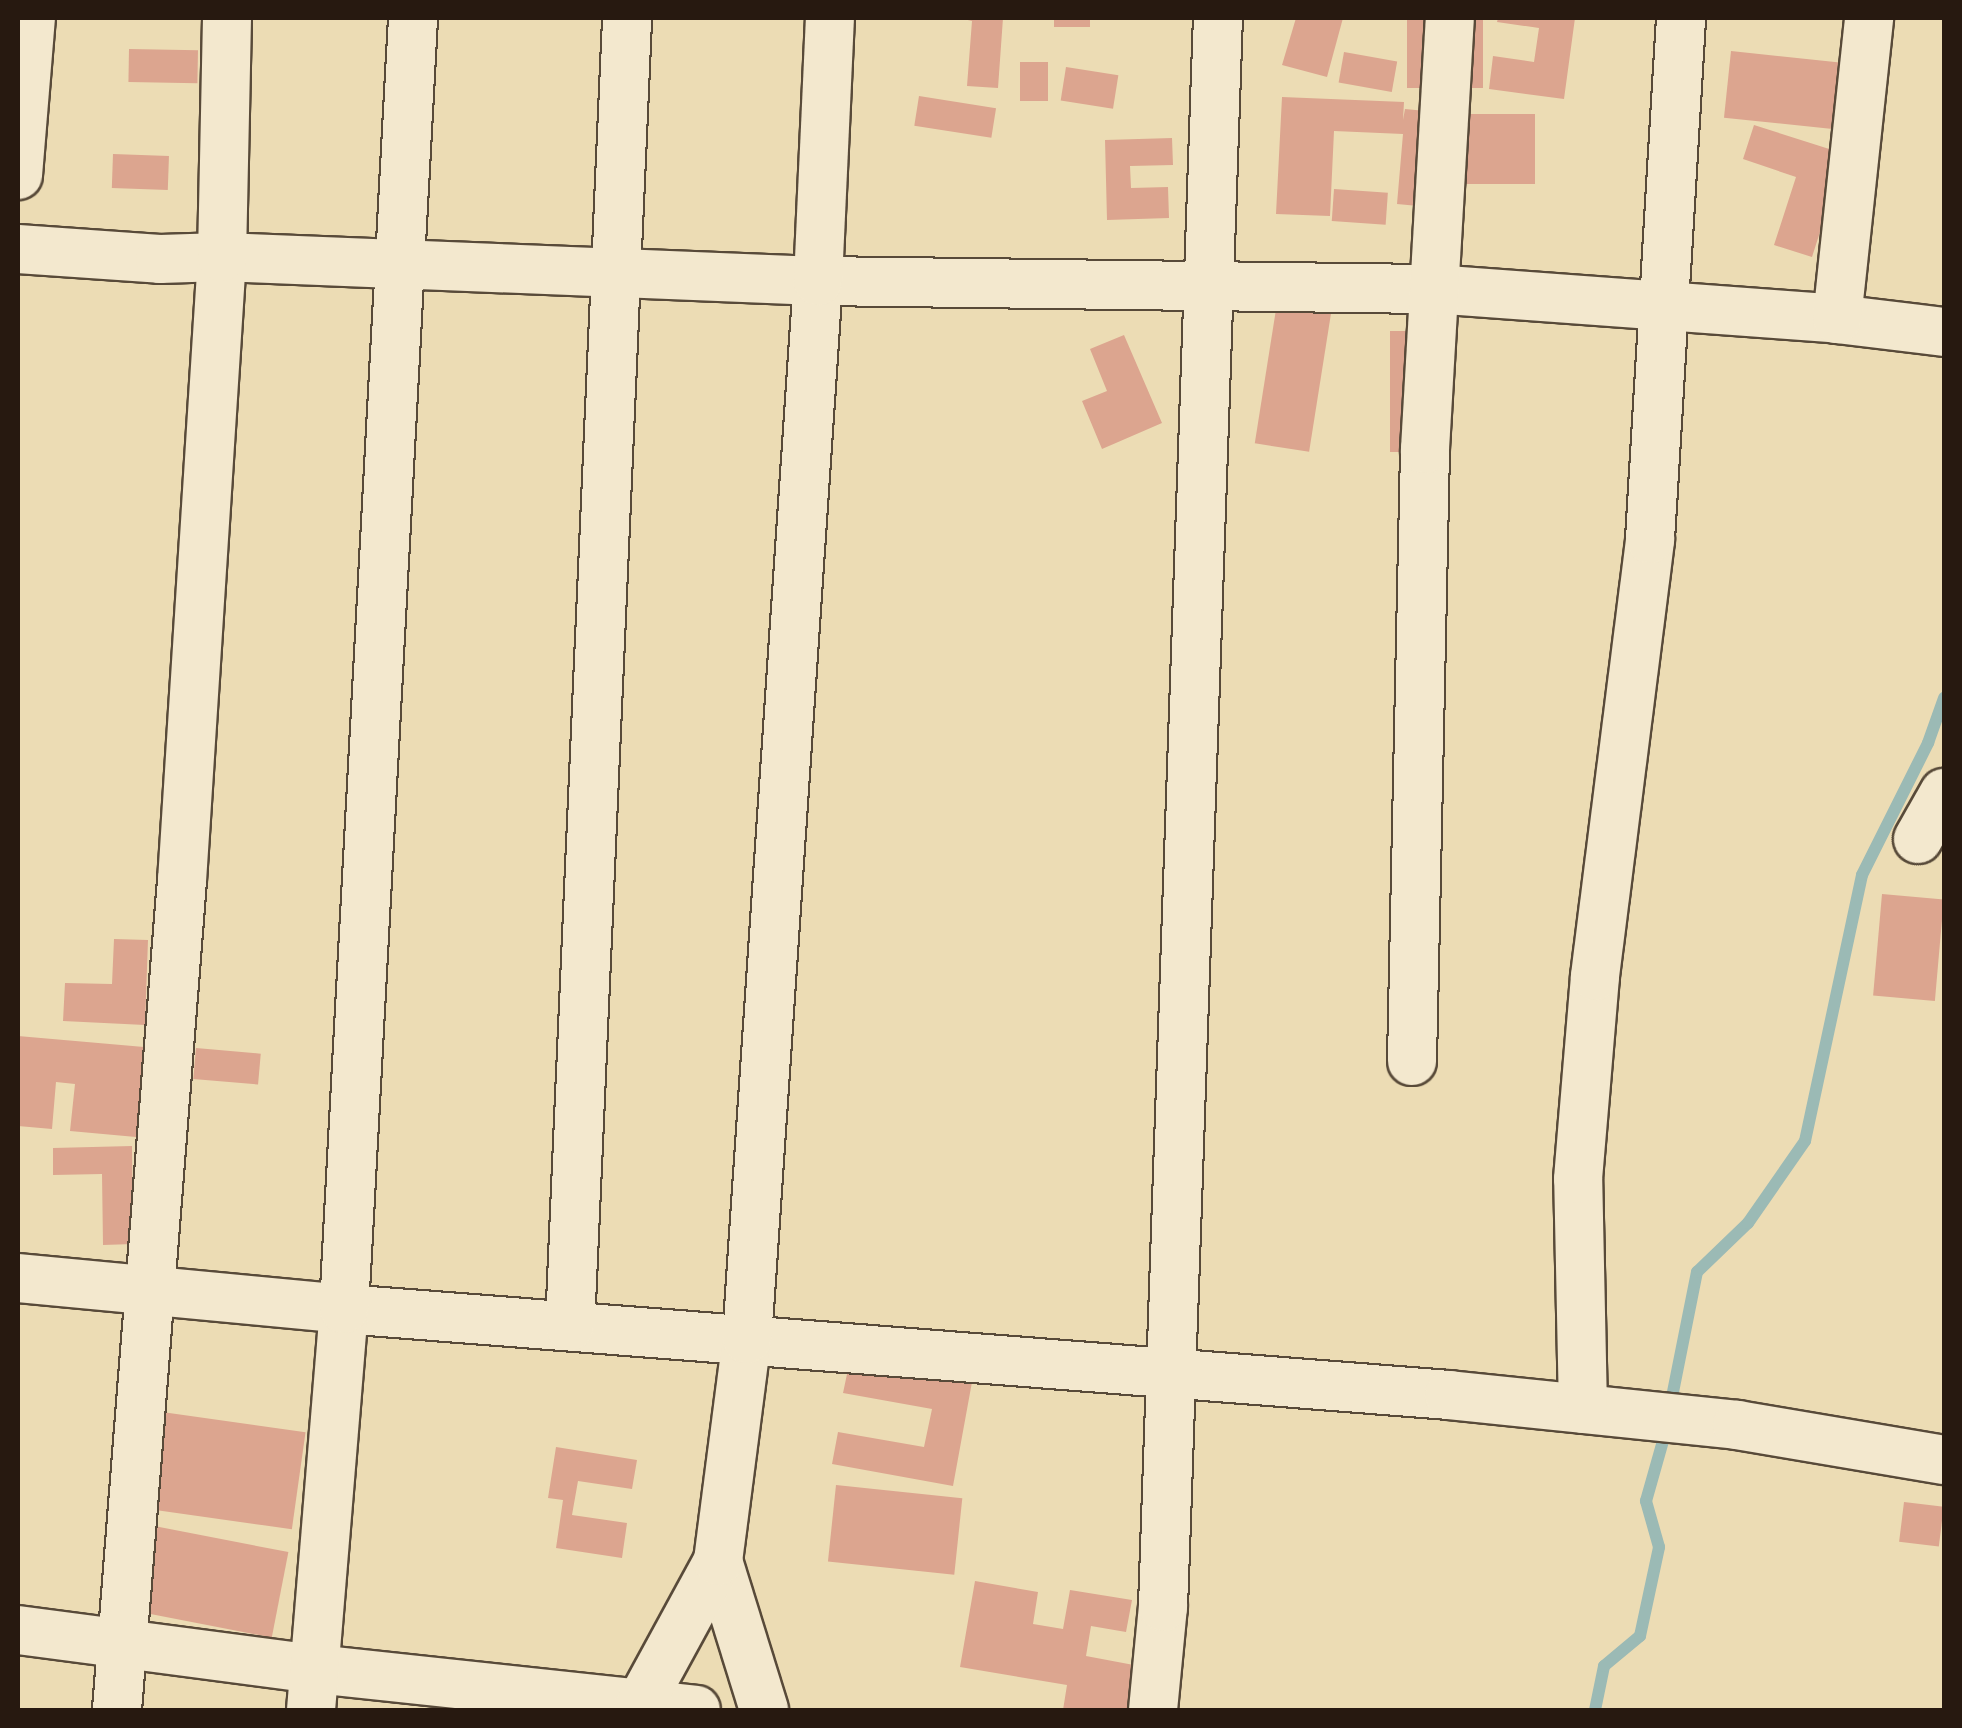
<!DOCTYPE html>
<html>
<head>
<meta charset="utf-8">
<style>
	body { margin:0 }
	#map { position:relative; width:1962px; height:1728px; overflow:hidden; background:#ecdcb4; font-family:"Libre Caslon Text",serif }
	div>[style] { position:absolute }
	.stream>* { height:12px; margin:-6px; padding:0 6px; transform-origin:6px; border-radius:6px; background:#9bbab5 }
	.building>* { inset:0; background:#dca58f; transform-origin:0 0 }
	.roads { filter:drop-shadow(2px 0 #584a39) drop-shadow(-2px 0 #584a39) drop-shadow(0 2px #584a39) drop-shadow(0 -2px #584a39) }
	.minor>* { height:48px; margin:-24px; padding:0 24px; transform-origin:24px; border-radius:24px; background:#f3e8ce }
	span { translate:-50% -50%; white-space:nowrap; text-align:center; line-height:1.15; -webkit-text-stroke:10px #f3e8ce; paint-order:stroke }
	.frame { position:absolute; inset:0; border:20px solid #271910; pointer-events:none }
</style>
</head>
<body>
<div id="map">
	<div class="stream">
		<i style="left:1670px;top:1407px;width:138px;rotate:-78.7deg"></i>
		<i style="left:1697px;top:1272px;width:71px;rotate:-43.9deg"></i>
		<i style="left:1748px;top:1223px;width:100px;rotate:-55.2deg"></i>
		<i style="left:1805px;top:1141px;width:272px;rotate:-77.9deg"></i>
		<i style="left:1862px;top:875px;width:148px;rotate:-63.4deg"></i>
		<i style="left:1928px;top:743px;width:48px;rotate:-70.4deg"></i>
		<i style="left:1595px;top:1710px;width:45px;rotate:-78.4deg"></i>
		<i style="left:1604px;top:1666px;width:47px;rotate:-39.8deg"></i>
		<i style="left:1640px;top:1636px;width:91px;rotate:-77.9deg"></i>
		<i style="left:1659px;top:1547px;width:48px;rotate:-105.8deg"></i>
		<i style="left:1646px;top:1501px;width:77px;rotate:-74.2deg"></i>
	</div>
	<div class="building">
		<i style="clip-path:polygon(959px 18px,1003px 18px,998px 88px,967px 86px,972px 21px)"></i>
		<i style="left:1054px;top:18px;width:36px;height:9px"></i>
		<i style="clip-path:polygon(1296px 18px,1343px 18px,1327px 77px,1282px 65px)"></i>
		<i style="left:1407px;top:18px;width:35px;height:70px"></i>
		<i style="left:1457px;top:18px;width:26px;height:70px"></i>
		<i style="clip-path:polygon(1498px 18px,1575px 18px,1564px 99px,1489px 89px,1493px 56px,1534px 62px,1539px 28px,1497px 22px)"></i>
		<i style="left:129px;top:49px;width:69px;height:33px;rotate:1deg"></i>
		<i style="left:1731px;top:51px;width:114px;height:67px;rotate:6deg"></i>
		<i style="left:1344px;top:52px;width:54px;height:31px;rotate:10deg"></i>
		<i style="left:1048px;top:62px;width:39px;height:28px;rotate:90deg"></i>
		<i style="left:1066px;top:67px;width:53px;height:34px;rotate:9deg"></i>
		<i style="left:919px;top:96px;width:78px;height:30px;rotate:9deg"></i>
		<i style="clip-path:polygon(1282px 97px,1404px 102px,1403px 120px,1405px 109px,1436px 112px,1429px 207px,1397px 204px,1403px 134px,1334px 131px,1330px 216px,1276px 214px)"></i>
		<i style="left:1462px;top:114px;width:73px;height:70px"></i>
		<i style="clip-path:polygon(1754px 125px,1845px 154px,1812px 257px,1774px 245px,1796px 177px,1743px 159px)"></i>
		<i style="clip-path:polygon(1172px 138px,1173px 165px,1130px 166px,1131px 188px,1168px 187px,1169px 218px,1107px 220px,1105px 140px)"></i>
		<i style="left:113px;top:154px;width:56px;height:34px;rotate:2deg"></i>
		<i style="left:1334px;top:189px;width:54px;height:32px;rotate:4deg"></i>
		<i style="left:1277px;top:303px;width:55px;height:142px;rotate:9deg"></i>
		<i style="left:1390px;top:331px;width:30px;height:121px"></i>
		<i style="clip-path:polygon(1124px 335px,1162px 423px,1102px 449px,1082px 401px,1107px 391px,1090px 349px)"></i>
		<i style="left:1882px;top:894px;width:62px;height:102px;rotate:5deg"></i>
		<i style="clip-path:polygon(114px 939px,148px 940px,145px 1025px,63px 1021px,65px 983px,112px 984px)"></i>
		<i style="clip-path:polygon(18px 1036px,144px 1047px,136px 1137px,70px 1131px,75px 1084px,56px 1082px,52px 1129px,18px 1126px)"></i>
		<i style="left:196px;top:1048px;width:65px;height:31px;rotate:5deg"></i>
		<i style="clip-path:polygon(132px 1146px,133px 1244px,103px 1245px,102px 1174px,53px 1175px,53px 1148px)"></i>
		<i style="clip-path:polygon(850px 1360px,972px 1382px,953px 1486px,832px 1464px,838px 1432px,924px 1447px,932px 1409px,843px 1393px)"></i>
		<i style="left:155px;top:1411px;width:152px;height:98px;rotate:8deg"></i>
		<i style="clip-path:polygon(556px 1447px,637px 1460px,632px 1489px,578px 1481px,572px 1515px,627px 1523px,622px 1558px,556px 1548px,563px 1500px,548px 1498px)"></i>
		<i style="left:836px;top:1485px;width:127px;height:77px;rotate:6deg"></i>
		<i style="left:1904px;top:1502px;width:40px;height:40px;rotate:7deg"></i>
		<i style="left:149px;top:1525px;width:142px;height:87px;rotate:11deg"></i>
		<i style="clip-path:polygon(975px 1581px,1038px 1592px,1033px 1624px,1063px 1629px,1070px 1590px,1132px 1600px,1126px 1632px,1091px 1626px,1086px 1656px,1139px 1666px,1132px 1710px,1063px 1710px,1067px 1685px,960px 1667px)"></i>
	</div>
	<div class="roads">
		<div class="minor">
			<i style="left:18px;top:175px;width:158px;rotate:-85.3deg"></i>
			<i style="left:18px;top:249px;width:142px;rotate:4deg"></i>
			<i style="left:160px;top:259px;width:62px;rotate:-1.8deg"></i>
			<i style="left:222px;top:257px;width:596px;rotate:2.31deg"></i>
			<i style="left:818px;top:281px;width:615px;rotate:0.75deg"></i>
			<i style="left:1433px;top:289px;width:405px;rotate:4.2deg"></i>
			<i style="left:1837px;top:319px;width:108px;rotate:6.9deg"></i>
			<i style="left:1837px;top:319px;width:303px;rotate:-83.9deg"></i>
			<i style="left:1918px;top:839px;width:53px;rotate:-60.5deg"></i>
			<i style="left:1412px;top:1061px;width:612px;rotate:-88.78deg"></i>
			<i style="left:1425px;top:449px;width:432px;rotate:-86.7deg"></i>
			<i style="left:18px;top:1278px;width:327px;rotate:5.4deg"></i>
			<i style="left:344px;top:1309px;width:1108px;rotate:4.45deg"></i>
			<i style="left:1449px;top:1395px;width:290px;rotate:5.9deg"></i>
			<i style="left:1737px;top:1425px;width:210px;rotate:9.6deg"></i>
			<i style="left:570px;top:1326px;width:1309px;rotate:-87.5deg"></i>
			<i style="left:1583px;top:1409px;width:230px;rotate:-91.2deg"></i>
			<i style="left:1578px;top:1179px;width:204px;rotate:-85.2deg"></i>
			<i style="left:1595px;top:976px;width:440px;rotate:-82.8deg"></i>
			<i style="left:1650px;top:539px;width:522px;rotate:-86.59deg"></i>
			<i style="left:718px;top:1561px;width:156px;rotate:72.8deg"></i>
			<i style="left:18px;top:1630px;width:300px;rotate:7.5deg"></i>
			<i style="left:315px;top:1669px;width:383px;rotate:6.1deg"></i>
			<i style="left:639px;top:1706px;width:165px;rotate:-61.4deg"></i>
			<i style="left:718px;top:1561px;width:224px;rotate:-82.6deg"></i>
			<i style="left:747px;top:1339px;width:1060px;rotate:-86.16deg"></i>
			<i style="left:818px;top:281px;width:263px;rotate:-87.4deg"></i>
			<i style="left:117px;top:1710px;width:832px;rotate:-85.52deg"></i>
			<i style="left:182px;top:881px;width:625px;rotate:-86.33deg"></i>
			<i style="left:222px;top:257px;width:239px;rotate:-88.8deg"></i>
			<i style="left:311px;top:1710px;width:402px;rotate:-85.3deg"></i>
			<i style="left:344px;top:1309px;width:1293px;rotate:-86.94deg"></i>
			<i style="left:1153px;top:1710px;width:103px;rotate:-84.5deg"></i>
			<i style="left:1163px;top:1607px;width:1590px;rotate:-88.02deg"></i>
		</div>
	</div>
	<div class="frame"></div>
</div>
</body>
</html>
